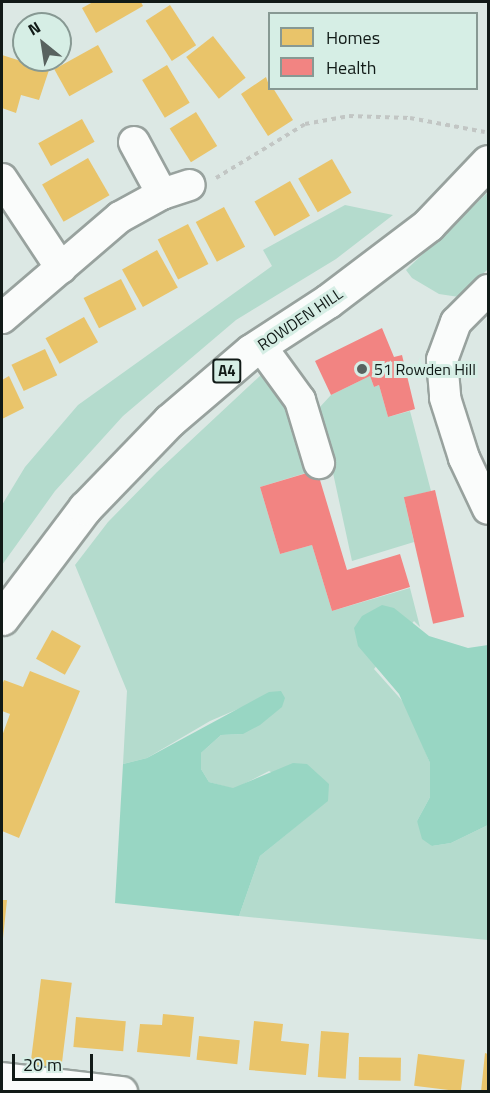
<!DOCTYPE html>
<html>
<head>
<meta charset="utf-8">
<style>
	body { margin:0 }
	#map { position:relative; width:490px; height:1093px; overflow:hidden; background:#dce8e4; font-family:"Titillium Web",sans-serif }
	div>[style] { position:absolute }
	.green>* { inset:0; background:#b4dbcd }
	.forest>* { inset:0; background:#98d6c3 }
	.homes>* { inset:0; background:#e9c46a; transform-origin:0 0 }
	.health>* { inset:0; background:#f28482; transform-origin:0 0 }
	.path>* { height:4px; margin-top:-2px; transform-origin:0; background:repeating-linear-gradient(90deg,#c2c6c4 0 4.5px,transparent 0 9px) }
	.roads { filter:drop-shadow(2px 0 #98a29e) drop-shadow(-2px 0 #98a29e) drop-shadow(0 2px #98a29e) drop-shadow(0 -2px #98a29e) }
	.minor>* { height:30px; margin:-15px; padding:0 15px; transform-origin:15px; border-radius:15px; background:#fafcfb }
	.major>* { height:33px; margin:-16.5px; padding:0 16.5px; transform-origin:16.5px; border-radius:16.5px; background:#fafcfb }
	.dots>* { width:16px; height:16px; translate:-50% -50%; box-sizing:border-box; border:3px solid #d6eee5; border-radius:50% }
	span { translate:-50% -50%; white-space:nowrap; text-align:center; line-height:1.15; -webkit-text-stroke:6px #d6eee5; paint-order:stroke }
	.shield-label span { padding:2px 4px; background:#d6eee5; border:2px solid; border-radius:4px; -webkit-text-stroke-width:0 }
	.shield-label { font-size:15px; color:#111a17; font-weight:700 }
	.street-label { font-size:16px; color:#111a17 }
	.poi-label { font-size:16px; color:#111a17 }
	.left { translate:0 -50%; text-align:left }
	.frame { position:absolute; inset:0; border:3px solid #111a17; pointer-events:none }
	.legend { position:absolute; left:268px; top:12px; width:210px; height:78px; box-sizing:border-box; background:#d6eee5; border:2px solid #879993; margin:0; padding:8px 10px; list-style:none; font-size:18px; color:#111a17 }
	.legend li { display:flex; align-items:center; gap:12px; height:30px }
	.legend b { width:30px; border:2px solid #879993 }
	.north { position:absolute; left:12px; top:12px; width:60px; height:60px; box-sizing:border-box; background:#d6eee5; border:2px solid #879993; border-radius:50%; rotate:330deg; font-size:16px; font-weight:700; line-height:24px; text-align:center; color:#111a17 }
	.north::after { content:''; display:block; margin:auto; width:21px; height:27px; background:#58625f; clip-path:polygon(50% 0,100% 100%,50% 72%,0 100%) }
	.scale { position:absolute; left:12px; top:1054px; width:81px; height:27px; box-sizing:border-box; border:3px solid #111a17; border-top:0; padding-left:8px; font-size:18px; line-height:21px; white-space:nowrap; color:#111a17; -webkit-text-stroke:4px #d6eee5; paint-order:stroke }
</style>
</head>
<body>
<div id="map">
	<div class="green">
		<i style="clip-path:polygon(488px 192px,488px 269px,459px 297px,439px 294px,412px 278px,406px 270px)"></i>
		<i style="clip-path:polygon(345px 205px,393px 215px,336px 259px,236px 320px,123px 416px,55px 491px,2px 565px,2px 505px,25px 467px,78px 405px,272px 266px,263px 250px)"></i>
		<i style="clip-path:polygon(262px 374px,294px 419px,309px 472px,260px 487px,280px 554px,312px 545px,332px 611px,410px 588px,420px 627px,414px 621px,374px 669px,406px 705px,430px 763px,430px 797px,417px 821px,432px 846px,451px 843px,488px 825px,488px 940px,239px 916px,260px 856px,327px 801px,269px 771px,234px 789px,209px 782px,201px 769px,201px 753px,221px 735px,243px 734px,245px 706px,210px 721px,147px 758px,123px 764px,127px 691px,75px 565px,108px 522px,157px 472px)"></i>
		<i style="clip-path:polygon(370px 376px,374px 387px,379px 385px,388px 417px,410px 411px,431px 491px,404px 498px,414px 542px,352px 561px,319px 408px,331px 395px)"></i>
	</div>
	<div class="forest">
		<i style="clip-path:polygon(382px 605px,394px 608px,429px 636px,468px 648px,488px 645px,488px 825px,451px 843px,432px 846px,422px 839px,417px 821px,430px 797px,430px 763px,399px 694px,358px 646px,354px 628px,362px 616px)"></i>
		<i style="clip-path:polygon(281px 691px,285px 698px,282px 707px,260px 725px,243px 734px,221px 735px,201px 753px,201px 769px,209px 782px,233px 788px,293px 763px,307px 764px,329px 784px,328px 801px,260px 856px,239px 916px,115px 903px,123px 764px,147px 758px,269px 692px)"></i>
	</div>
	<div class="homes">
		<i style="clip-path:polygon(93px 2px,141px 2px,143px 6px,96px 33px,82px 8px)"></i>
		<i style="left:170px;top:5px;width:48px;height:29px;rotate:57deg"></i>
		<i style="left:213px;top:36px;width:53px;height:34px;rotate:52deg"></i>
		<i style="left:98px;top:45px;width:31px;height:50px;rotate:61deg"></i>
		<i style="clip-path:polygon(2px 55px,49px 70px,39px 100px,21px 95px,16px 113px,2px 108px)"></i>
		<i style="left:167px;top:65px;width:44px;height:29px;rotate:59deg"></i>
		<i style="clip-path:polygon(266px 77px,270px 88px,273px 88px,293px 120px,268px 136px,241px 94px)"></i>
		<i style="left:196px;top:112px;width:40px;height:31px;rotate:58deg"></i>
		<i style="left:82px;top:119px;width:26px;height:50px;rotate:61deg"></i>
		<i style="left:88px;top:158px;width:43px;height:53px;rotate:60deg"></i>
		<i style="left:332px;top:159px;width:39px;height:39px;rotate:60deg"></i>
		<i style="left:290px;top:181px;width:40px;height:41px;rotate:60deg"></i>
		<i style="left:224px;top:207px;width:45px;height:32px;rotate:62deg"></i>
		<i style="left:188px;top:224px;width:45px;height:34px;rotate:63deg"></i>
		<i style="left:157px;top:250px;width:43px;height:40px;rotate:61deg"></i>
		<i style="left:121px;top:279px;width:34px;height:42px;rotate:63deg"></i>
		<i style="left:84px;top:317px;width:29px;height:44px;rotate:61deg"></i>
		<i style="left:45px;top:349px;width:29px;height:37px;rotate:65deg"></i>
		<i style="clip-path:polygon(9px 376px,24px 408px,2px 419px,2px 380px)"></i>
		<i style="left:52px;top:630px;width:33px;height:33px;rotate:29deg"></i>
		<i style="clip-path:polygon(30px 671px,80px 691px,19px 838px,2px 831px,2px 736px,10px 714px,2px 711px,2px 685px,4px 680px,23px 687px)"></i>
		<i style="clip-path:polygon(2px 900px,7px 900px,3px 938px,2px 938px)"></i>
		<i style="left:41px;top:979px;width:31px;height:87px;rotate:7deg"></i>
		<i style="clip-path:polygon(163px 1014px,194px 1017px,190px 1057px,137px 1052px,140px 1024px,162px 1025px)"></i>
		<i style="left:76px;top:1017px;width:50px;height:30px;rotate:5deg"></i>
		<i style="clip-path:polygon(254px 1021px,283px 1024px,281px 1041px,309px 1044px,306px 1075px,249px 1070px)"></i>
		<i style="left:321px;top:1031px;width:28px;height:46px;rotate:4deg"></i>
		<i style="left:199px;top:1036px;width:41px;height:24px;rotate:6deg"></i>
		<i style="clip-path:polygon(485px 1053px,488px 1054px,488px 1092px,481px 1092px)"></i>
		<i style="left:418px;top:1054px;width:47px;height:32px;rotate:7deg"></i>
		<i style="left:359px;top:1057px;width:42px;height:23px;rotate:1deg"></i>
	</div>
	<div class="health">
		<i style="clip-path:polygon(382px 328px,394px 357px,402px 355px,415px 409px,388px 417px,379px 385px,374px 387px,370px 376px,331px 395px,315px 361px)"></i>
		<i style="clip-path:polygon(317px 470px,347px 570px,400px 554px,410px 587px,332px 611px,312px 545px,280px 554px,260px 487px)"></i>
		<i style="left:435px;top:490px;width:130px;height:32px;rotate:77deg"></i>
	</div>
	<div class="path">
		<i style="left:216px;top:178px;width:104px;rotate:-31.2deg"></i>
		<i style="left:305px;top:124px;width:45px;rotate:-10.3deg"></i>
		<i style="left:349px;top:116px;width:61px;rotate:1.9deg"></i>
		<i style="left:410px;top:118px;width:76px;rotate:10.6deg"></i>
	</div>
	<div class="roads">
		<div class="minor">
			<i style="left:2px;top:179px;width:107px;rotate:56.5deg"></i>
			<i style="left:162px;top:194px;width:29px;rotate:-18deg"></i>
			<i style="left:488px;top:290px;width:45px;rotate:135deg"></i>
			<i style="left:456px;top:322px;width:40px;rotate:110.2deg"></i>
			<i style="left:442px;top:360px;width:38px;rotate:85deg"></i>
			<i style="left:445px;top:398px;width:63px;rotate:72.4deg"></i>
			<i style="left:464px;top:458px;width:56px;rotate:64.8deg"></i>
			<i style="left:2px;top:318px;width:155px;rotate:-40.6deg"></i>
			<i style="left:120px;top:217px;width:48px;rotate:-28.7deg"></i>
			<i style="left:162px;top:194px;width:59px;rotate:-118.3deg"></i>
			<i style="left:260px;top:345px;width:68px;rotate:54deg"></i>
			<i style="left:300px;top:400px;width:66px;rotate:73.2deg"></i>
			<i style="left:2px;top:1078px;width:121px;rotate:6.7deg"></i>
		</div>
		<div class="major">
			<i style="left:2px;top:618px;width:138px;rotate:-53deg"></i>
			<i style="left:85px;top:508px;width:121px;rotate:-46deg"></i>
			<i style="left:169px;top:421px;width:108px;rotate:-40.5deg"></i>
			<i style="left:251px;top:351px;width:92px;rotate:-33deg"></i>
			<i style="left:328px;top:301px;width:126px;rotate:-37.2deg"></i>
			<i style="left:428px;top:225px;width:87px;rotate:-46.4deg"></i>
		</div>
	</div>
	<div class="dots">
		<i style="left:362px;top:369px;background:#58625f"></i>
	</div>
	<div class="shield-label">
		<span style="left:227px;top:371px">A4</span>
	</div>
	<div class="street-label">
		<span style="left:300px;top:319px;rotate:-34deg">ROWDEN HILL</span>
	</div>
	<div class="poi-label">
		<span class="left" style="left:374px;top:369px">51 Rowden Hill</span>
	</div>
	<div class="frame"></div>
	<ul class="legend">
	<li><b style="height:16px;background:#e9c46a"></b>Homes</li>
	<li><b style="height:16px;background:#f28482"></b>Health</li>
	</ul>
	<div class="north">N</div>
	<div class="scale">20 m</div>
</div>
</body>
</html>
